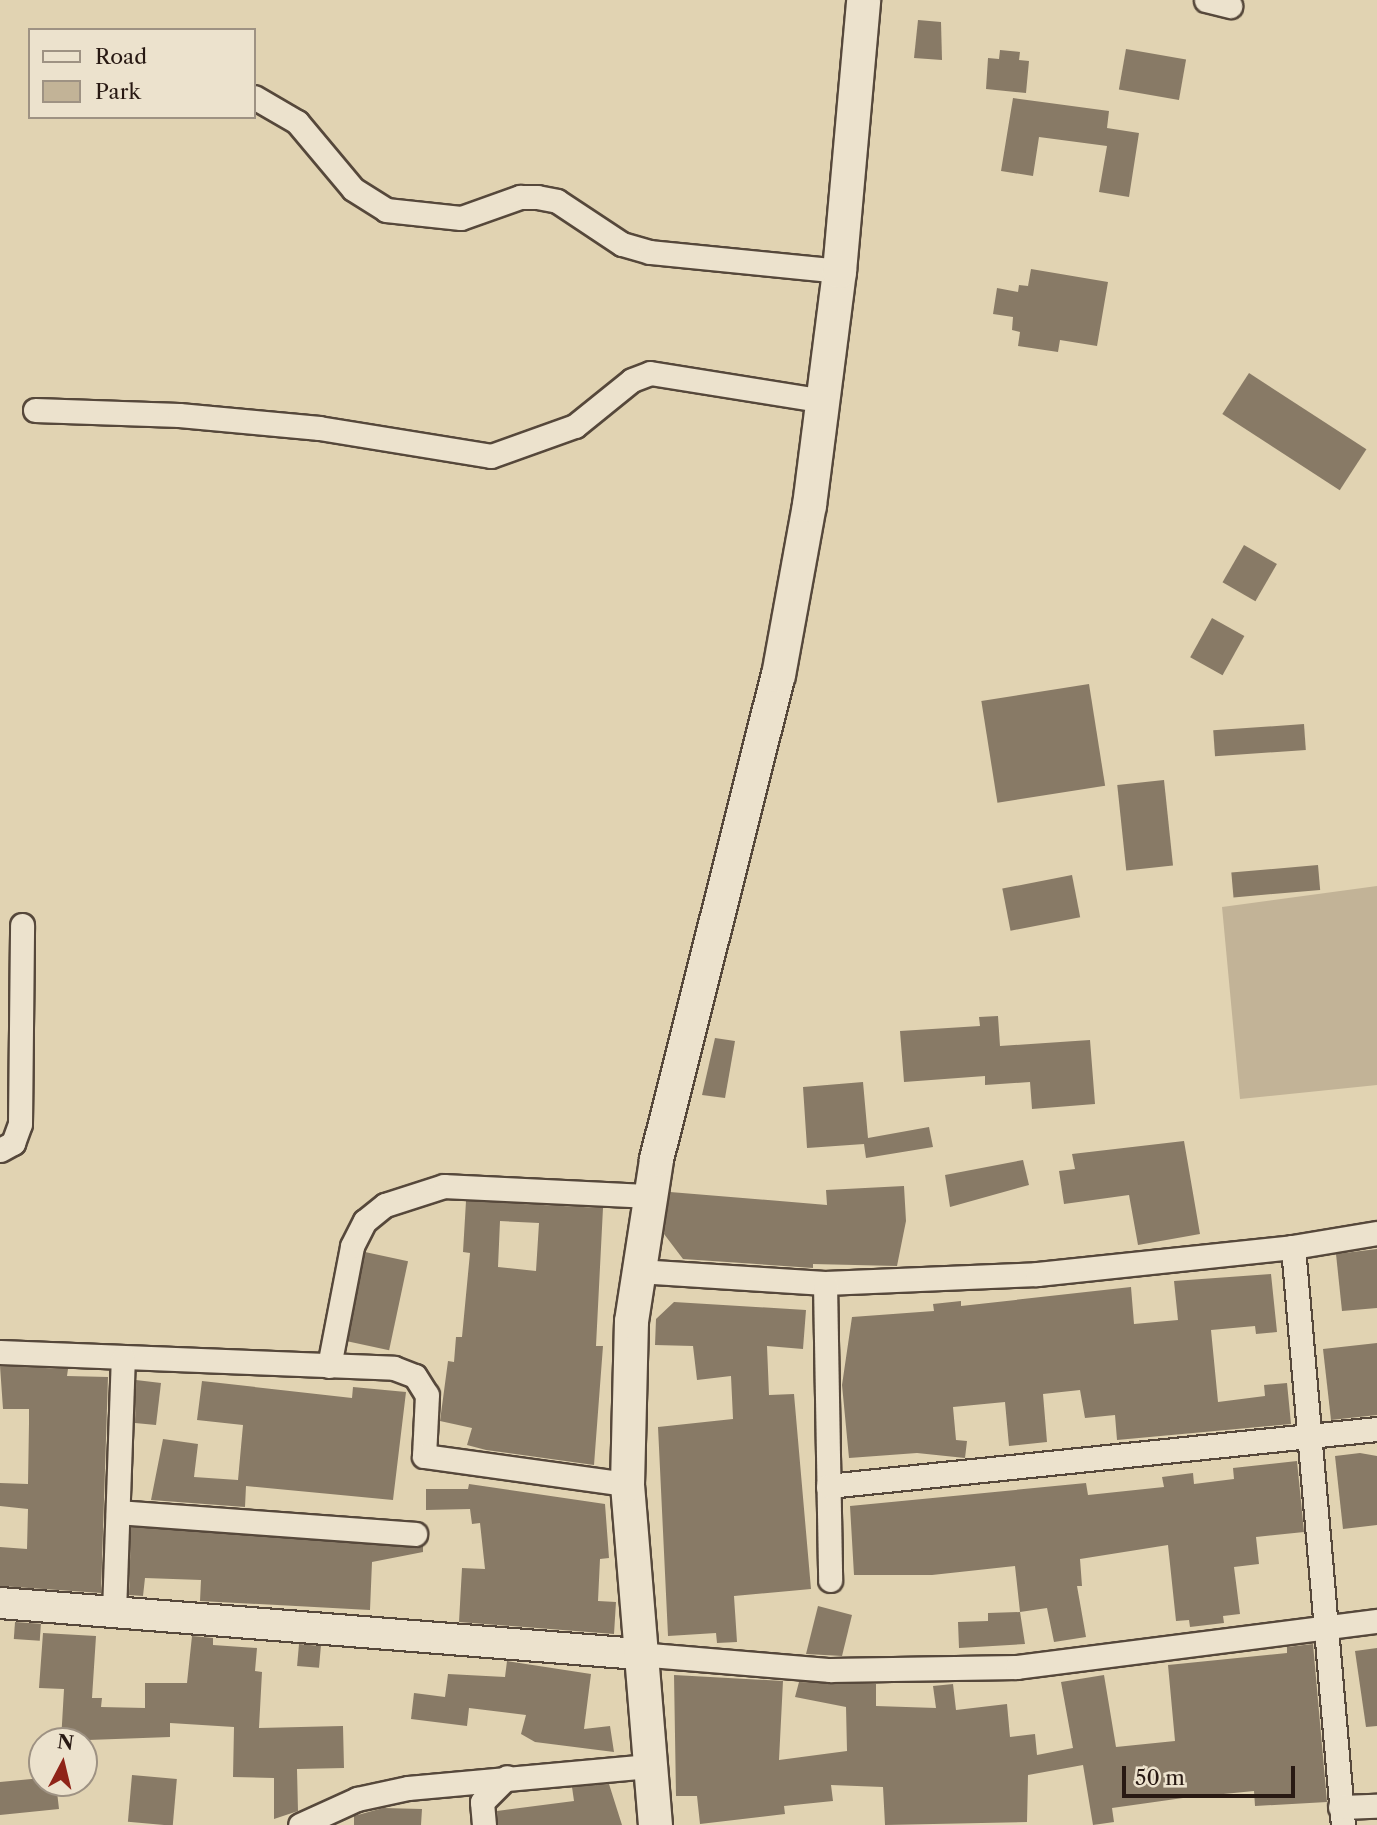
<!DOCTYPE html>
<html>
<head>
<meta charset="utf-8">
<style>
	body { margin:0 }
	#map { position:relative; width:1377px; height:1825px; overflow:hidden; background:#e1d3b2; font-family:"Libre Caslon Text",serif }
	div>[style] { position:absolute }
	.green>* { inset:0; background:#c2b397 }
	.building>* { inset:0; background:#887a66; transform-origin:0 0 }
	.roads { filter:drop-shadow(2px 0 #56483b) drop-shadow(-2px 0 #56483b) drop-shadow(0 2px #56483b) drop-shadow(0 -2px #56483b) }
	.minor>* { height:23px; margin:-11.5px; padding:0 11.5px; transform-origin:11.5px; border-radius:11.5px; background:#ece2cd }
	.tertiary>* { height:30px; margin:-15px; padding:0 15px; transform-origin:15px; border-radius:15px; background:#ece2cd }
	.secondary>* { height:33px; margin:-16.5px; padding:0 16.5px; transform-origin:16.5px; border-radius:16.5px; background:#ece2cd }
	span { translate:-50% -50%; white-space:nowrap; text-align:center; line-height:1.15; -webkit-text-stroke:7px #ece2cd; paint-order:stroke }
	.legend { position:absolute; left:28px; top:28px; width:228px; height:91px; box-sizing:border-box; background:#ece2cd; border:2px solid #9e9283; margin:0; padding:9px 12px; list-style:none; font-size:21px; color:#281913 }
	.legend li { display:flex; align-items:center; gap:14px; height:35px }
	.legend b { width:35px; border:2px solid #9e9283 }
	.north { position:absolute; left:28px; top:1727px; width:70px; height:70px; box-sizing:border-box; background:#ece2cd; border:2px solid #9e9283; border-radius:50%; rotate:7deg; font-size:19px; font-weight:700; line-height:28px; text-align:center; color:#281913 }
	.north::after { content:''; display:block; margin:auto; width:24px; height:32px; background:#8f2418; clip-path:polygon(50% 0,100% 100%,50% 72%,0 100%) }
	.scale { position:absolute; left:1122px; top:1766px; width:173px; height:32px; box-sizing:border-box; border:4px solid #281913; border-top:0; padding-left:9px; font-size:21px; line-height:24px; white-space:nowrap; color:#281913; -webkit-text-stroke:5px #ece2cd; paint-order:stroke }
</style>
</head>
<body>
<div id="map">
	<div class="green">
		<i style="clip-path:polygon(1377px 886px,1377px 1085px,1240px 1099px,1222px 907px)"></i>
	</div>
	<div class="building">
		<i style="clip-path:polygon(918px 20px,941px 22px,942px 60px,914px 58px)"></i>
		<i style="left:1126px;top:49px;width:61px;height:41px;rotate:10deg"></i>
		<i style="clip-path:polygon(1000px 50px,1020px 52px,1019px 60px,1029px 61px,1026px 93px,986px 89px,988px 58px,999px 59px)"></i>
		<i style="clip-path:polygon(1013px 98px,1109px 111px,1107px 128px,1139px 133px,1129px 197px,1099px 192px,1107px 146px,1039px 137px,1033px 176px,1001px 171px)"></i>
		<i style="clip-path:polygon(1031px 269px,1108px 282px,1097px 346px,1060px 340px,1058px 352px,1018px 346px,1020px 332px,1012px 330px,1013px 317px,993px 314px,997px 288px,1018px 292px,1019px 285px,1028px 286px)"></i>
		<i style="left:1249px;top:373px;width:140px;height:49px;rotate:33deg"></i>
		<i style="left:1244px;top:545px;width:38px;height:43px;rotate:30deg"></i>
		<i style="left:1212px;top:618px;width:37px;height:45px;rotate:29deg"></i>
		<i style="left:1089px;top:684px;width:103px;height:109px;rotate:81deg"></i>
		<i style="left:1304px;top:724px;width:26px;height:91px;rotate:86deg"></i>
		<i style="left:1164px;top:780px;width:86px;height:47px;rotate:84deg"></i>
		<i style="left:1318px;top:865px;width:25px;height:87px;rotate:85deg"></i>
		<i style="left:1072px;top:875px;width:43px;height:71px;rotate:79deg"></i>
		<i style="clip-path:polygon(998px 1016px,1000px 1046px,1090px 1040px,1095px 1104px,1032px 1109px,1030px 1082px,985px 1085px,985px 1076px,904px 1082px,900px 1031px,980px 1026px,979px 1017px)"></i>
		<i style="clip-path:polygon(715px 1038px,735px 1041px,725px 1098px,702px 1095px)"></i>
		<i style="clip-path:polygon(863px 1082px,868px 1138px,929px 1127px,933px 1147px,866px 1158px,864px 1144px,807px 1148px,803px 1087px)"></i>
		<i style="clip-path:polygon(1184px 1141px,1200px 1234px,1138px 1245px,1129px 1195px,1064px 1204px,1059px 1171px,1075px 1169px,1072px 1154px)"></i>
		<i style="clip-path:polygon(1023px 1160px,1029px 1185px,950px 1207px,945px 1175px)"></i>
		<i style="clip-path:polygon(904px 1186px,906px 1221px,897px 1266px,813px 1264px,813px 1268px,683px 1259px,664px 1234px,670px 1192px,827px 1205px,826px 1190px)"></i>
		<i style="clip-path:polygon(evenodd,466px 1201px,603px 1208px,596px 1346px,603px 1346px,594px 1465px,486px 1450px,467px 1445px,472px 1428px,440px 1421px,448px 1361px,454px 1362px,456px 1337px,462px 1337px,470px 1253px,463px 1252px,466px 1201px,500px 1221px,539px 1223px,536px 1271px,498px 1267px,500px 1221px)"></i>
		<i style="clip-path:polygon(1377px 1249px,1377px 1308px,1342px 1311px,1336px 1254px)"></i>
		<i style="left:365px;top:1252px;width:44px;height:91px;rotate:12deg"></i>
		<i style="clip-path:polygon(1271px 1274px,1277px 1332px,1256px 1334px,1255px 1326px,1211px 1330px,1218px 1402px,1265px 1396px,1264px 1385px,1287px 1383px,1291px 1424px,1117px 1440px,1115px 1415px,1085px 1418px,1080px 1390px,1043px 1394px,1047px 1442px,1009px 1446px,1005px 1402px,953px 1407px,956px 1440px,967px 1441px,965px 1458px,917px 1453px,849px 1458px,842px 1385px,852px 1317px,934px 1311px,933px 1304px,961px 1301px,961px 1306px,1131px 1287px,1134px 1324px,1178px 1320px,1174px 1281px)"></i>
		<i style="clip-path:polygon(674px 1302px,806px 1310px,803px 1349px,767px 1346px,769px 1395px,794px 1394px,811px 1589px,734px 1596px,737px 1642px,717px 1643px,716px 1633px,668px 1636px,658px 1427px,733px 1419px,731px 1376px,697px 1380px,693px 1346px,655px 1345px,656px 1319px)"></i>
		<i style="clip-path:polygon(1377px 1343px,1377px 1415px,1331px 1420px,1323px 1349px)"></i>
		<i style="clip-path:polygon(0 1366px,68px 1369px,67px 1376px,108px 1377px,101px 1593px,0 1586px,0 1547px,27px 1549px,28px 1509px,0 1506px,0 1483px,28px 1484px,29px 1423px,29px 1409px,3px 1409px)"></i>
		<i style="clip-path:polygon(136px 1380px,161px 1383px,156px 1425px,135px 1423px)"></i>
		<i style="clip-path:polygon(202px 1381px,352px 1398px,353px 1387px,406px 1392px,393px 1500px,246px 1486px,245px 1507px,151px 1500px,163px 1439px,198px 1444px,194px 1477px,238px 1480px,243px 1425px,197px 1420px)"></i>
		<i style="clip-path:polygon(1360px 1453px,1377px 1456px,1377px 1525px,1343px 1529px,1335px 1456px)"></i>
		<i style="clip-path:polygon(1297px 1461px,1304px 1532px,1256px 1537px,1259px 1564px,1234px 1567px,1240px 1614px,1223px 1616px,1224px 1623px,1190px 1627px,1189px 1620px,1176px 1621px,1168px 1545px,1080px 1559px,1082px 1586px,1077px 1586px,1086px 1637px,1054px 1642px,1047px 1608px,1020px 1612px,1025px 1644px,959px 1648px,958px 1622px,988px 1621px,988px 1613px,1020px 1612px,1015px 1566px,932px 1575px,854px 1575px,850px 1506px,1086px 1483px,1088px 1495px,1164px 1487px,1162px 1477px,1193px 1473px,1194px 1484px,1234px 1479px,1233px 1468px)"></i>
		<i style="clip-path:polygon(469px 1484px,605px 1504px,609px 1558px,600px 1559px,598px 1601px,616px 1602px,614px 1634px,459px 1622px,462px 1568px,485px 1569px,480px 1523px,472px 1524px,470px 1509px,426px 1510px,426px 1489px,468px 1489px)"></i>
		<i style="clip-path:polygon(131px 1527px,423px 1545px,423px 1552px,372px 1562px,370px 1610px,200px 1601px,201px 1580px,145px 1578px,143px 1596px,129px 1595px)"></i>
		<i style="clip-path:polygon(818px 1606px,852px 1615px,842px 1656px,806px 1654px)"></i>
		<i style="left:15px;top:1622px;width:26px;height:17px;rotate:4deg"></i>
		<i style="clip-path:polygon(43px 1633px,96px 1636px,92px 1698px,102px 1698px,101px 1707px,145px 1708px,145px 1683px,187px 1683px,192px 1636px,213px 1638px,213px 1645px,257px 1648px,255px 1671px,262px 1672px,259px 1728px,343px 1726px,344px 1768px,297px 1769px,298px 1811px,274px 1819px,274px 1778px,233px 1777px,234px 1727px,170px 1723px,170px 1737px,61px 1741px,64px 1689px,39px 1688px)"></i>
		<i style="left:299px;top:1644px;width:22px;height:22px;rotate:5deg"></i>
		<i style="clip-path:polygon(1313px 1644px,1327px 1802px,1255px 1806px,1254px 1791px,1183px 1798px,1112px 1808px,1114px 1822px,1093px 1825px,1083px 1765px,1028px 1775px,1027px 1822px,885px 1825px,883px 1787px,831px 1785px,833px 1801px,784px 1806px,785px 1814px,700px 1824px,697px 1796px,676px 1796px,674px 1675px,783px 1681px,779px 1760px,847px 1751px,846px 1707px,795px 1697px,799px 1682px,876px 1684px,876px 1706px,936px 1708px,933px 1686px,953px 1684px,956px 1710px,1007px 1704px,1010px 1737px,1035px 1734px,1037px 1755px,1073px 1748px,1061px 1682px,1104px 1675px,1116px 1747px,1175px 1741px,1168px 1665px,1287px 1653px,1287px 1647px)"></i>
		<i style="clip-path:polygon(1377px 1648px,1377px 1726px,1366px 1727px,1355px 1651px)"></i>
		<i style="clip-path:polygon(507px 1661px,591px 1674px,584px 1729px,610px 1726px,614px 1752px,535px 1742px,521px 1734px,526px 1715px,469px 1708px,467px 1726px,411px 1719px,414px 1693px,445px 1697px,448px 1674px,505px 1677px)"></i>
		<i style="left:132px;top:1775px;width:45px;height:47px;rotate:5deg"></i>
		<i style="clip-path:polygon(42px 1778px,42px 1783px,56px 1783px,59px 1809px,0 1815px,0 1782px)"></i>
		<i style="clip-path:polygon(609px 1784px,622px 1825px,498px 1825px,497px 1811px,574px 1801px,572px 1787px)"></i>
		<i style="clip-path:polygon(383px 1808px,422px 1809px,421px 1825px,354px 1825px,354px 1816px)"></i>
	</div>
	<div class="roads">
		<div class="minor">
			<i style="left:1206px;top:0;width:25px;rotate:14deg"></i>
			<i style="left:254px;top:97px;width:50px;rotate:30.2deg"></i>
			<i style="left:297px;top:122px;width:87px;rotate:50.1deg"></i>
			<i style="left:353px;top:189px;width:39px;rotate:32deg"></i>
			<i style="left:386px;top:210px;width:75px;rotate:6.1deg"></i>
			<i style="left:461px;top:218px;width:63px;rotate:-19.6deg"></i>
			<i style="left:520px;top:197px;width:17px"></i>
			<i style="left:537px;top:197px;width:20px;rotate:11deg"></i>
			<i style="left:557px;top:201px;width:78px;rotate:33.5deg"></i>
			<i style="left:622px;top:244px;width:29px;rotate:16deg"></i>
			<i style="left:650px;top:252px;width:190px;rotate:5.7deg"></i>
			<i style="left:35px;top:410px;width:144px;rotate:2deg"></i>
			<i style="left:179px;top:415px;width:141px;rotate:5.3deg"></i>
			<i style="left:319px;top:428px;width:174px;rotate:9.2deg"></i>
			<i style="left:491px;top:456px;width:89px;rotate:-19.7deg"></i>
			<i style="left:575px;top:426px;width:73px;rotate:-38.9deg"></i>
			<i style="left:632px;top:380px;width:19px;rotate:-21deg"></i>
			<i style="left:650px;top:373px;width:177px;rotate:9.1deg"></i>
			<i style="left:0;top:1150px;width:15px;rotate:-28deg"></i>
			<i style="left:13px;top:1143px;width:20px;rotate:-70deg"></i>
			<i style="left:20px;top:1124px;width:199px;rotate:-89.4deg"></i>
			<i style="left:1293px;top:1247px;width:85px;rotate:-9.5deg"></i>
			<i style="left:638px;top:1271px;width:187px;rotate:3.7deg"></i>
			<i style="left:825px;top:1283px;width:212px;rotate:-2.4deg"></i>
			<i style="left:1037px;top:1274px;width:257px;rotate:-6deg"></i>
			<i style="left:1293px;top:1247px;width:580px;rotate:85.06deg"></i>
			<i style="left:825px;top:1283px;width:297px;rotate:89deg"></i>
			<i style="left:0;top:1352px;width:394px;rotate:2.3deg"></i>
			<i style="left:394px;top:1368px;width:22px;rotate:21deg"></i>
			<i style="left:415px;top:1376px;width:22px;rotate:58deg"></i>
			<i style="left:427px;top:1395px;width:61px;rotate:92.8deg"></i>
			<i style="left:424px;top:1456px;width:205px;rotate:7.9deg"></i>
			<i style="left:329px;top:1366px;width:122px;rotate:-79.1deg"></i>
			<i style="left:352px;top:1246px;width:28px;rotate:-63deg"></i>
			<i style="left:365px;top:1221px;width:26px;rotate:-39deg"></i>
			<i style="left:385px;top:1205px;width:62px;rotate:-17.9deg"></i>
			<i style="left:444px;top:1186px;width:206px;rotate:2.8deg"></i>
			<i style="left:828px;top:1486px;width:552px;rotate:-5.93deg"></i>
			<i style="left:118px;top:1512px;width:298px;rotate:4.2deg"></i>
			<i style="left:114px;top:1612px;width:254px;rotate:-88deg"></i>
			<i style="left:638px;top:1654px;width:193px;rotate:4.8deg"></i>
			<i style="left:830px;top:1670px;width:187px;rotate:-0.9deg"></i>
			<i style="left:1017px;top:1667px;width:363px;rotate:-7.3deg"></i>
			<i style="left:1340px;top:1807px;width:37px;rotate:-2deg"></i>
			<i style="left:300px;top:1825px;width:63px;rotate:-24.5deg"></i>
			<i style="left:357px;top:1799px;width:52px;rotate:-12.2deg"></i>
			<i style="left:408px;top:1788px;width:242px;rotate:-5.2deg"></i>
			<i style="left:484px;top:1825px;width:23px;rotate:-95deg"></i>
			<i style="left:482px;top:1802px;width:35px;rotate:-45deg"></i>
		</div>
		<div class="tertiary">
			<i style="left:0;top:1603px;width:640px;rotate:4.57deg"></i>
		</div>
		<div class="secondary">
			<i style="left:655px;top:1825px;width:342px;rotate:-94.7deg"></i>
			<i style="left:627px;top:1484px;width:163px;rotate:-88.6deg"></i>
			<i style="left:631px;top:1321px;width:164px;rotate:-81.2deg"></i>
			<i style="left:656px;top:1159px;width:499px;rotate:-75.9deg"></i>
			<i style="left:778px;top:675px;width:173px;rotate:-79.7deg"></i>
			<i style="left:809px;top:505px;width:236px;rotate:-82.7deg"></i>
			<i style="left:839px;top:271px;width:272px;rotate:-84.9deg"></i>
		</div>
	</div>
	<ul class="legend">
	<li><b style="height:9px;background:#ece2cd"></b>Road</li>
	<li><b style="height:19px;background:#c2b397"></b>Park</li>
	</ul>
	<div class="north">N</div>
	<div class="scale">50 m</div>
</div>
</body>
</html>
